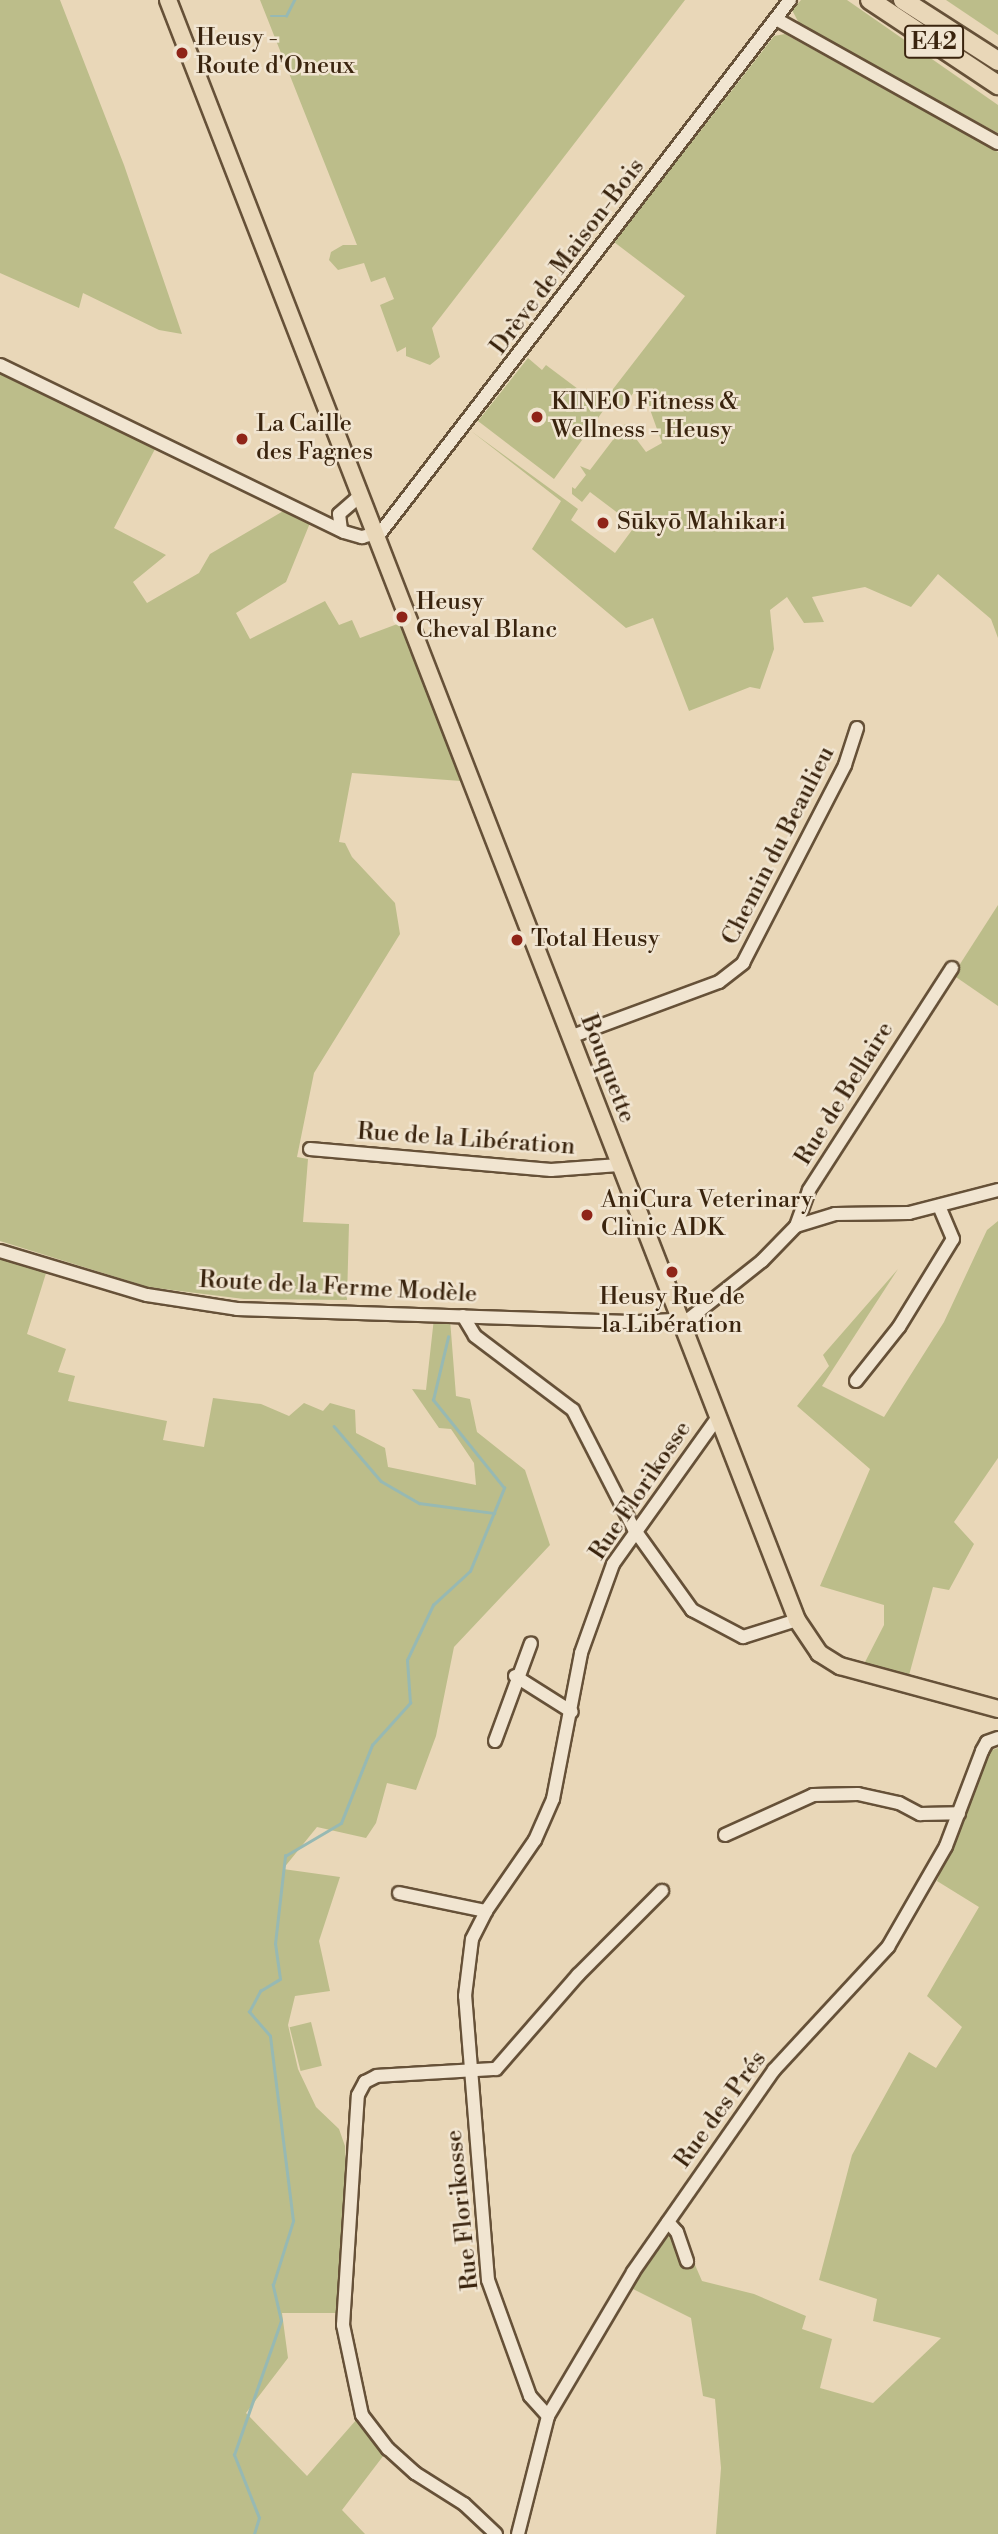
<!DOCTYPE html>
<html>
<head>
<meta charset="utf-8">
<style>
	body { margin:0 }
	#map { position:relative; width:998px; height:2534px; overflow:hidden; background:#e9d7b8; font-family:"Libre Bodoni",serif }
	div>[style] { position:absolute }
	.green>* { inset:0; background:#bcbd8a; transform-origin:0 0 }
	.stream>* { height:2.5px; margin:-1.25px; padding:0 1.25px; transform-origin:1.25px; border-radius:1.25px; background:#97b9b3 }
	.roads { filter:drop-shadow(2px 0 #665138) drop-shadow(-2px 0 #665138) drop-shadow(0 2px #665138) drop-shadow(0 -2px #665138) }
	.minor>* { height:12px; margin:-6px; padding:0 6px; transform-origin:6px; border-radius:6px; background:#f1e5d1 }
	.major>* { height:16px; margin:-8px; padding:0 8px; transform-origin:8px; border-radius:8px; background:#e9d7b8 }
	.highway>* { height:18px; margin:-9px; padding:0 9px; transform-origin:9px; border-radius:9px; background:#e9d7b8 }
	.dots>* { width:19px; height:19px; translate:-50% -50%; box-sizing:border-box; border:4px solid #f1e5d1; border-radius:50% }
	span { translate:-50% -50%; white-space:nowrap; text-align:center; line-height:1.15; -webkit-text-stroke:5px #f1e5d1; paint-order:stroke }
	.shield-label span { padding:2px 5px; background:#f1e5d1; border:2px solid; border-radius:5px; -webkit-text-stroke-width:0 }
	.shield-label { font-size:23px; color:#3a240e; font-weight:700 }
	.poi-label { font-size:24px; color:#3a240e }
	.left { translate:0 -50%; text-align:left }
	.street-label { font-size:24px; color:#3a240e }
</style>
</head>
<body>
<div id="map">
	<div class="green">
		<i style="clip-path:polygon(0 0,60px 0,124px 165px,182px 334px,159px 330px,83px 293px,79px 308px,0 273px)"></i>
		<i style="clip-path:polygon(260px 0,685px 0,432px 328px,440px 357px,430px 365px,406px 356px,406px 347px,397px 352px,380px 305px,394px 299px,385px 277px,371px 282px,364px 263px,338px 270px,329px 260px,331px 252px,343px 245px,357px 245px)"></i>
		<i style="clip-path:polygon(801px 0,847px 0,998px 105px,998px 133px,801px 27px,792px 10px)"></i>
		<i style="clip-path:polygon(946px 0,998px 0,998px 35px)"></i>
		<i style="clip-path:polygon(785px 34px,998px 152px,998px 638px,991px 619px,938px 574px,911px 607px,865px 587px,812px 597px,824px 622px,804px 623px,787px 597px,770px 610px,774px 649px,760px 689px,750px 687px,689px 711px,653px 618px,626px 628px,532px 549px,561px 501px,471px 431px,578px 509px,571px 520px,615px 553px,635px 526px,590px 492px,582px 502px,572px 494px,572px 487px,575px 489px,586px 475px,580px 466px,590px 470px,625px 424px,646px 452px,662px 443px,643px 390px,634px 392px,621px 409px,608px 404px,554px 479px,478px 421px,528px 358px,542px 370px,546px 365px,586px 395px,610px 393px,685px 296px,614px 242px,774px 36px)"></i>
		<i style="clip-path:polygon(0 374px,155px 449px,114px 528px,166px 555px,133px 582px,147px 603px,199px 573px,210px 554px,285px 510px,310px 523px,286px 582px,236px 613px,250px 639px,325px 601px,339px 625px,352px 620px,360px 638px,400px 623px,461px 781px,352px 773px,339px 842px,345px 843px,352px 857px,395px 903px,400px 934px,314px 1073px,297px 1157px,308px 1159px,303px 1222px,349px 1224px,347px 1300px,244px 1299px,148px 1287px,0 1241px)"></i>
		<i style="clip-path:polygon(998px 905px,998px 1006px,953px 975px)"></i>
		<i style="clip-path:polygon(998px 1221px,998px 1458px,954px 1522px,974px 1544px,949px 1590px,933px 1587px,908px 1679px,863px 1666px,884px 1625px,884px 1605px,820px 1586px,870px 1469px,797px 1406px,829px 1366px,823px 1355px,898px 1269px,822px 1386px,884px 1417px,944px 1322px,987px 1230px)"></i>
		<i style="clip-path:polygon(0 1254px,47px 1270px,27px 1334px,66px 1349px,58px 1372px,75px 1376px,68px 1401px,167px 1421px,163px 1440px,204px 1447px,213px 1398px,261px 1404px,289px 1416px,304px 1403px,323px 1411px,330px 1403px,355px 1410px,356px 1433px,385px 1448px,388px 1467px,476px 1485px,474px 1463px,451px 1429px,439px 1428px,412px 1389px,426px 1390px,434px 1318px,450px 1319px,456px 1396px,470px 1399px,477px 1432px,525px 1470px,550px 1545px,454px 1647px,436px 1736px,416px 1790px,387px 1783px,376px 1823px,366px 1838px,317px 1827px,283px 1869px,340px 1877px,319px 1941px,330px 1991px,295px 1996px,288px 2025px,298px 2069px,316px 2107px,339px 2129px,345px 2146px,347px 2201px,337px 2313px,282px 2313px,288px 2358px,246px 2413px,307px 2476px,357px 2419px,387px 2451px,342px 2510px,365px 2534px,0 2534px)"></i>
		<i style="clip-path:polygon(998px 1748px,998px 2534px,716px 2534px,721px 2468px,715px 2399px,703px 2396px,691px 2318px,631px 2288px,676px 2221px,702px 2281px,754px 2294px,806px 2316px,802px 2329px,832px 2339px,820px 2388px,873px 2403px,941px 2338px,873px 2321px,877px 2299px,819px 2280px,852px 2155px,909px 2052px,936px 2068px,962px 2027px,927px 1996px,979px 1907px,937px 1881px,976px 1778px,989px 1751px)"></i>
		<i style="left:311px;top:2022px;width:45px;height:22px;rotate:76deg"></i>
	</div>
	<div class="stream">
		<i style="left:271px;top:16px;width:15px"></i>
		<i style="left:286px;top:16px;width:18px;rotate:-63deg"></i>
		<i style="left:334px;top:1426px;width:72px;rotate:49.5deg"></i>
		<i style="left:381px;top:1481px;width:44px;rotate:30.1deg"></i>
		<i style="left:419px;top:1503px;width:76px;rotate:7.6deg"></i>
		<i style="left:254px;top:2534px;width:17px;rotate:-73deg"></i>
		<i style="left:259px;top:2518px;width:68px;rotate:-111.6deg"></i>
		<i style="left:234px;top:2455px;width:142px;rotate:-70.7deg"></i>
		<i style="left:281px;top:2321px;width:37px;rotate:-103deg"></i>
		<i style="left:273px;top:2285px;width:67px;rotate:-72.6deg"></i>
		<i style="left:293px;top:2221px;width:186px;rotate:-97.1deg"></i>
		<i style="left:270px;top:2036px;width:32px;rotate:-131deg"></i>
		<i style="left:249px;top:2012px;width:24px;rotate:-62deg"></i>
		<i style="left:260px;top:1991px;width:23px;rotate:-31deg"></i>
		<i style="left:280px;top:1979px;width:35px;rotate:-98deg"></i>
		<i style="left:275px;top:1944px;width:89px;rotate:-83.5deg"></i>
		<i style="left:285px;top:1856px;width:65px;rotate:-30.5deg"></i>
		<i style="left:341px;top:1823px;width:84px;rotate:-68.3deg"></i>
		<i style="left:372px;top:1745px;width:57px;rotate:-47.9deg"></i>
		<i style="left:410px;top:1703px;width:43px;rotate:-94deg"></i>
		<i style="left:407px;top:1660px;width:61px;rotate:-64.7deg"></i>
		<i style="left:433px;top:1605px;width:50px;rotate:-42.6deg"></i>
		<i style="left:470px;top:1571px;width:90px;rotate:-67.7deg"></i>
		<i style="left:504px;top:1488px;width:113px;rotate:-128.9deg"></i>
		<i style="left:433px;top:1400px;width:65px;rotate:-76.6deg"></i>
	</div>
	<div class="roads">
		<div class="minor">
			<i style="left:776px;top:19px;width:254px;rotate:29.2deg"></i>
			<i style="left:0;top:365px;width:382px;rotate:25.9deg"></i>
			<i style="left:344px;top:532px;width:19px;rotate:16deg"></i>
			<i style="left:362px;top:537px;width:20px;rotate:-15deg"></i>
			<i style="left:381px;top:532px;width:671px;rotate:-52.45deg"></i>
			<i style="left:341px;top:530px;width:16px;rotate:-97deg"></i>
			<i style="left:339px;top:514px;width:28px;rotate:-41deg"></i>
			<i style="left:570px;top:1037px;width:159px;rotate:-20.3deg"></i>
			<i style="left:719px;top:982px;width:31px;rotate:-38deg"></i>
			<i style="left:743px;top:963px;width:223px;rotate:-62.7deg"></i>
			<i style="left:845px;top:765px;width:39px;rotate:-72deg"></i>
			<i style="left:310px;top:1149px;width:242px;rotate:5deg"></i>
			<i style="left:551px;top:1170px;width:68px;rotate:-4.2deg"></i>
			<i style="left:796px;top:1226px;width:41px;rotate:-17.1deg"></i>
			<i style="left:835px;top:1214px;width:74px;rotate:-0.8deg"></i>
			<i style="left:909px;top:1213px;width:92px;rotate:-14.5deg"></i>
			<i style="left:0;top:1251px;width:153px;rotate:16.7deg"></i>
			<i style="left:147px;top:1295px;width:91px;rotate:8.8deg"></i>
			<i style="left:237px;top:1309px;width:401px;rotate:1.9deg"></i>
			<i style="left:638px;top:1322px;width:51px;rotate:-3.4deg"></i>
			<i style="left:689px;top:1319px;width:93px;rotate:-38.5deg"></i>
			<i style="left:762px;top:1261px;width:49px;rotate:-45.8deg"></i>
			<i style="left:796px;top:1226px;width:38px;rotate:-70deg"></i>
			<i style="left:809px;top:1190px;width:264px;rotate:-57.2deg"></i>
			<i style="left:463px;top:1316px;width:23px;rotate:59deg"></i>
			<i style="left:475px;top:1336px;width:123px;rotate:37.1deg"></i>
			<i style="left:573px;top:1410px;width:134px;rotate:62.9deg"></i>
			<i style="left:634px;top:1529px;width:100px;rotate:54.4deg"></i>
			<i style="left:692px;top:1610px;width:58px;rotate:27.9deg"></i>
			<i style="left:743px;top:1637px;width:57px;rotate:-17.5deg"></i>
			<i style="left:856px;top:1381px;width:69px;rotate:-51.5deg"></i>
			<i style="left:899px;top:1327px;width:103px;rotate:-58.5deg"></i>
			<i style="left:953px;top:1239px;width:36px;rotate:-113deg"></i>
			<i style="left:515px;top:1676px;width:67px;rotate:32.3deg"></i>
			<i style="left:495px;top:1741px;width:104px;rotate:-69.8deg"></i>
			<i style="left:725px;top:1835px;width:97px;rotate:-24.4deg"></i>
			<i style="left:813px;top:1795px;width:45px;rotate:-1.3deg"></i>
			<i style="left:858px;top:1794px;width:42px;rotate:12.4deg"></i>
			<i style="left:899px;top:1803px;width:24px;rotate:28deg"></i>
			<i style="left:920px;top:1814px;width:39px;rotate:-1deg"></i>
			<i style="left:399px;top:1893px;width:89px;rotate:11.7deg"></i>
			<i style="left:668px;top:2222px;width:13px;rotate:48deg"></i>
			<i style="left:677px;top:2232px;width:31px;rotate:71deg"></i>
			<i style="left:548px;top:2416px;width:27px;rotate:-132deg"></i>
			<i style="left:530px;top:2396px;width:123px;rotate:-109.9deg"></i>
			<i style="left:488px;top:2280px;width:285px;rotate:-94.6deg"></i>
			<i style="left:465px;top:1996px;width:57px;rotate:-83deg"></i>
			<i style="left:472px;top:1939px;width:31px;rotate:-63deg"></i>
			<i style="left:486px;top:1911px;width:86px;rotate:-55.4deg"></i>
			<i style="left:535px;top:1840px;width:45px;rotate:-66.3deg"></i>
			<i style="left:553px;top:1799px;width:149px;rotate:-79.1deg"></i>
			<i style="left:581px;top:1653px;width:95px;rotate:-70.2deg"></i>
			<i style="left:613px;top:1564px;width:181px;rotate:-54.5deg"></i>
			<i style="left:496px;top:2534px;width:44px;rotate:-136.8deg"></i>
			<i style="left:464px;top:2504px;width:58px;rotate:-147.7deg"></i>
			<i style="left:415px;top:2473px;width:36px;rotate:-138deg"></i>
			<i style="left:388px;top:2449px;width:43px;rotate:-127.4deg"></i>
			<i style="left:362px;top:2415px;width:92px;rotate:-101.9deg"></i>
			<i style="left:343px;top:2325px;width:230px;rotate:-86.3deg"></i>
			<i style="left:358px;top:2095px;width:15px;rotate:-62deg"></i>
			<i style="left:365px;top:2082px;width:13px;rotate:-27deg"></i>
			<i style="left:377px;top:2076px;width:119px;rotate:-3.4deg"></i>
			<i style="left:496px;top:2069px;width:125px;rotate:-48.9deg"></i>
			<i style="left:578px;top:1975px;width:119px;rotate:-45deg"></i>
			<i style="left:518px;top:2534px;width:122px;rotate:-75.7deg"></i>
			<i style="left:548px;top:2416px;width:167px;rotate:-59.4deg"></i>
			<i style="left:633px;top:2272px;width:246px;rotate:-55.1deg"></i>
			<i style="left:774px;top:2070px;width:168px;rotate:-47.2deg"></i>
			<i style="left:888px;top:1947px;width:116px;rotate:-60.1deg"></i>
			<i style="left:946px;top:1846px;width:102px;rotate:-69.2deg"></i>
			<i style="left:982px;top:1751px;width:10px;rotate:-61deg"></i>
			<i style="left:987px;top:1742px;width:12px;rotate:-20deg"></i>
		</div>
		<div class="major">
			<i style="left:168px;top:0;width:1738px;rotate:68.78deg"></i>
			<i style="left:797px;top:1620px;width:40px;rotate:56deg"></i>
			<i style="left:819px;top:1653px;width:25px;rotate:32deg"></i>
			<i style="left:840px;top:1666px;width:164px;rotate:15.2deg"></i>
		</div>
		<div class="highway">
			<i style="left:870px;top:0;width:154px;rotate:33.6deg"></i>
			<i style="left:903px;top:0;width:113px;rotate:32.7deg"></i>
		</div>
	</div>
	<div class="dots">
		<i style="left:182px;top:53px;background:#8f2418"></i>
		<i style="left:537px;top:417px;background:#8f2418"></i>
		<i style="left:242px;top:439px;background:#8f2418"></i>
		<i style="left:603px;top:523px;background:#8f2418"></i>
		<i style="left:402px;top:617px;background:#8f2418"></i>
		<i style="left:517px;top:940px;background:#8f2418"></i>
		<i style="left:587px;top:1215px;background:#8f2418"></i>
		<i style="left:672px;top:1272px;background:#8f2418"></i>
	</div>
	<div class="shield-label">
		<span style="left:934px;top:42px">E42</span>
	</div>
	<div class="poi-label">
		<span class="left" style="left:196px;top:53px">Heusy -<br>Route d'Oneux</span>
		<span class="left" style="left:551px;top:417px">KINEO Fitness &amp;<br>Wellness - Heusy</span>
		<span class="left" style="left:256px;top:439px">La Caille<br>des Fagnes</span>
		<span class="left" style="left:617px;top:523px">Sūkyō Mahikari</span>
		<span class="left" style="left:416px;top:617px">Heusy<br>Cheval Blanc</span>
		<span class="left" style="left:531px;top:940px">Total Heusy</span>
		<span class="left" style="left:601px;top:1215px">AniCura Veterinary<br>Clinic ADK</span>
		<span style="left:672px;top:1312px">Heusy Rue de<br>la Libération</span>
	</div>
	<div class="street-label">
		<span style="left:568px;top:257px;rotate:-53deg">Drève de Maison-Bois</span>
		<span style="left:779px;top:846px;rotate:-63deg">Chemin du Beaulieu</span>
		<span style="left:607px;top:1069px;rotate:69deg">Bouquette</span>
		<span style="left:845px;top:1094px;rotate:-58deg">Rue de Bellaire</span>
		<span style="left:466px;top:1140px;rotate:4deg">Rue de la Libération</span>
		<span style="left:338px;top:1288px;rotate:3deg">Route de la Ferme Modèle</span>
		<span style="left:641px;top:1491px;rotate:-56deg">Rue Florikosse</span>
		<span style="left:721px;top:2110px;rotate:-54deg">Rue des Prés</span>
		<span style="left:463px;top:2210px;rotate:-96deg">Rue Florikosse</span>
	</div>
</div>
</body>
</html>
